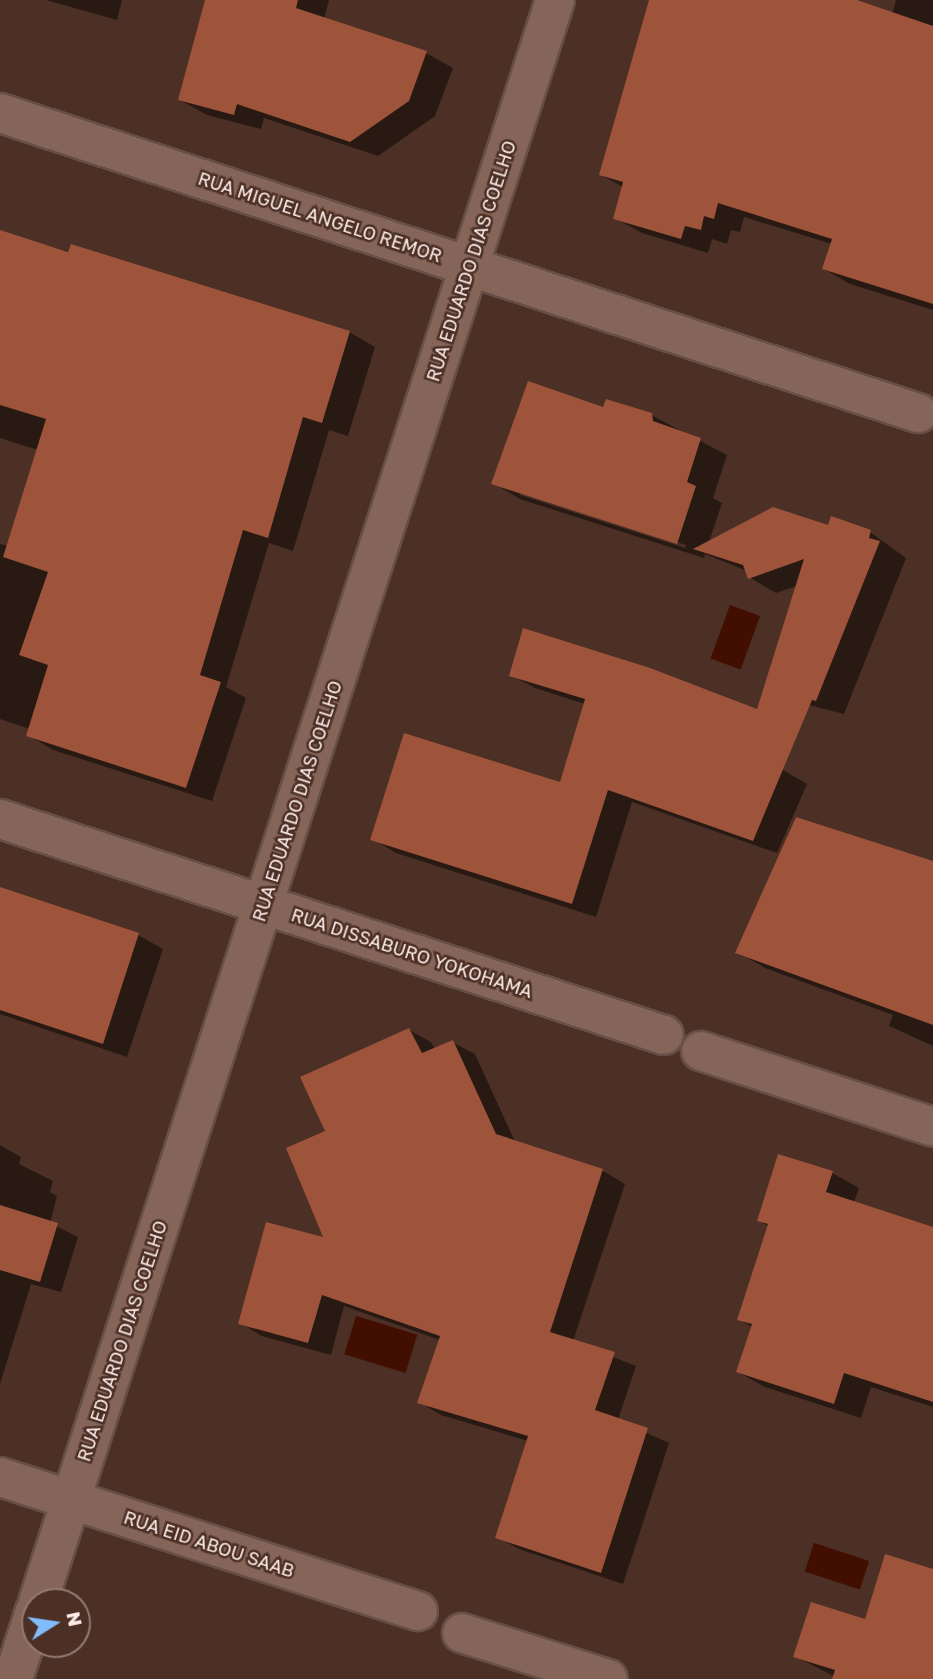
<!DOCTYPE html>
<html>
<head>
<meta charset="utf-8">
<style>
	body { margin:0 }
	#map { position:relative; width:933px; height:1679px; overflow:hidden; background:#4c2f25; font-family:"Golos Text",sans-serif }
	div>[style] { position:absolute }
	.water>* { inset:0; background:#410e00; transform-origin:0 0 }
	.shadow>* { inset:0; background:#0007 }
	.building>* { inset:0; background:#9d543b }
	.roads { filter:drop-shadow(2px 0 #664f47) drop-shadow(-2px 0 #664f47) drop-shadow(0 2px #664f47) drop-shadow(0 -2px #664f47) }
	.street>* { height:38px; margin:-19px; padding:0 19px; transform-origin:19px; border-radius:19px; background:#856459 }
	span { translate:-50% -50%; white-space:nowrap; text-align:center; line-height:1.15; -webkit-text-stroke:5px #4c2f25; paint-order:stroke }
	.street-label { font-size:18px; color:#fdede8 }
	.north { position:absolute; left:21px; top:1588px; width:70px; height:70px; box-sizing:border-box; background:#4c2f25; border:2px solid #937b73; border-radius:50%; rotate:78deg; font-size:19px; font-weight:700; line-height:28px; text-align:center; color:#fdede8 }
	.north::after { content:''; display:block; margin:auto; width:24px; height:32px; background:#80bdfa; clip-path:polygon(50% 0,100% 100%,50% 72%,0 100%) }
</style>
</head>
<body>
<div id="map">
	<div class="water">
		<i style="left:730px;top:605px;width:32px;height:57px;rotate:20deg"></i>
		<i style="left:356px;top:1316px;width:64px;height:40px;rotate:17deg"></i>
		<i style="left:814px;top:1543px;width:58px;height:30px;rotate:18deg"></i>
	</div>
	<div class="shadow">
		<i style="clip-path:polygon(46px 0,122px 0,117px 20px)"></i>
		<i style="clip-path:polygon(207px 0,329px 0,324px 19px,426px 53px,453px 68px,435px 116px,378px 156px,264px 118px,261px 129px,207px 115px,180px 100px)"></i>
		<i style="clip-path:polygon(653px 0,851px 0,892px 14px,896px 0,933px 0,933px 310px,850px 284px,824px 269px,832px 244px,744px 217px,740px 232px,731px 230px,727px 244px,712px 239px,708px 253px,642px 233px,615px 218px,623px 187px,601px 175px)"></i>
		<i style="clip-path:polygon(0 232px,349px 332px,375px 347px,348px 436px,329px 430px,293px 551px,269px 543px,226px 687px,246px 698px,212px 801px,53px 750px,28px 735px,30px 729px,0 719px,0 544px,8px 546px,38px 450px,0 438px)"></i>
		<i style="clip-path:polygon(evenodd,604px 409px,651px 415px,727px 455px,713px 498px,722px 503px,709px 542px,829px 527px,870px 532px,906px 558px,844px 714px,793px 701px,797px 586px,776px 593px,749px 577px,747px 571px,705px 554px,704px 558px,520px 499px,493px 483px,604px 409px,520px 491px,686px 545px,685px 548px,520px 495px,520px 491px)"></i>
		<i style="clip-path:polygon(525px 630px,685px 738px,783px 770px,807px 784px,777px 853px,632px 802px,596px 917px,396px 853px,373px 839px,561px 784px,585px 704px,535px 688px,511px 675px)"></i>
		<i style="clip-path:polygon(933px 863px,933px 1046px,889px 1026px,893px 1015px,765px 968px,738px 952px)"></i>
		<i style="clip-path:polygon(0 895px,138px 935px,163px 949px,127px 1057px,0 1014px)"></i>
		<i style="clip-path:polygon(409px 1030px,431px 1042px,435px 1049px,452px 1042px,475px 1054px,515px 1142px,603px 1171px,625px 1184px,573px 1341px,636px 1366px,618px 1420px,669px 1443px,623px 1584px,519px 1549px,497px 1537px,528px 1441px,441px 1415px,419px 1402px,440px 1340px,344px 1306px,331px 1355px,262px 1336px,240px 1323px,326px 1240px,327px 1132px)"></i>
		<i style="clip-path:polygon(0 1145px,21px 1157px,19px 1164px,53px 1181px,50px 1192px,57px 1196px,50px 1223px,78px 1237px,61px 1292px,31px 1284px,0 1384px)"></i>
		<i style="clip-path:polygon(779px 1156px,832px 1173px,859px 1188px,854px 1202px,933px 1228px,933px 1407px,871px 1387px,861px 1418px,765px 1387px,738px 1372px,752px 1327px,739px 1319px,769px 1226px,759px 1221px)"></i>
		<i style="clip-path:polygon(933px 1571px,933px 1679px,839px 1679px,795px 1656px,867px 1621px)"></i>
	</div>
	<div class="building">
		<i style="clip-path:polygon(205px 0,298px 0,296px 8px,427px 51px,409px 101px,350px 142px,237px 104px,234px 115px,178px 100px)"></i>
		<i style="clip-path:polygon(649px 0,857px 0,933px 26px,933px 304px,822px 269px,832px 239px,718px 203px,714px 219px,704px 216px,701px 230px,685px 226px,681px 239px,613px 219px,623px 182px,599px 175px)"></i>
		<i style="clip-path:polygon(0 230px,68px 252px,71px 244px,350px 331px,322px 423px,303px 417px,268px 538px,243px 530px,200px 675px,221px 682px,186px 788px,26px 736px,48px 665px,19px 655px,48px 572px,3px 557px,46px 419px,0 405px)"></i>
		<i style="clip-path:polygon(528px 381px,603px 407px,606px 399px,652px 413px,653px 421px,701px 438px,687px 482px,696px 486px,677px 544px,491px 484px)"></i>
		<i style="clip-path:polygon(773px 507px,828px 525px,831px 516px,871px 530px,869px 538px,880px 541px,816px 701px,812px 700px,753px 841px,608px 790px,572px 904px,370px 840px,404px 733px,560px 782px,585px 699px,509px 676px,523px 628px,650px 668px,757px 709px,804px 559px,748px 579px,743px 565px,693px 549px)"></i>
		<i style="clip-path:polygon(796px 817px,933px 861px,933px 1025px,735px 953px)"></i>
		<i style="clip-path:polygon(0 887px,139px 933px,103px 1044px,0 1010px)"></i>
		<i style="clip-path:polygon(409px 1028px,422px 1053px,453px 1040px,496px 1134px,603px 1169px,550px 1332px,615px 1352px,595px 1410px,648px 1428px,601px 1573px,495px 1538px,528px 1436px,417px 1403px,440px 1336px,322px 1295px,308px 1343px,238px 1324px,266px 1222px,323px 1237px,286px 1148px,325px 1131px,300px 1077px)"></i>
		<i style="clip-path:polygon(778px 1154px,833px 1171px,826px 1192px,933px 1227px,933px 1402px,844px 1373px,834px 1404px,736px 1372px,752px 1324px,737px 1320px,768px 1224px,757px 1221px)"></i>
		<i style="clip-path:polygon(0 1205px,58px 1223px,40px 1282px,0 1270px)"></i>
		<i style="clip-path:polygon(885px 1554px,933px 1569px,933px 1679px,832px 1679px,835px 1670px,793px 1657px,811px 1602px,865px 1619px)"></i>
	</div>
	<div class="roads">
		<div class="street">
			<i style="left:0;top:113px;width:966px;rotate:18.1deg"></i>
			<i style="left:0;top:819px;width:698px;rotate:18.02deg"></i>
			<i style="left:701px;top:1051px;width:244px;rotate:18.1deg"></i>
			<i style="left:0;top:1477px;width:439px;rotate:17.8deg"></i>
			<i style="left:38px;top:1602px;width:1683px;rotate:-72.11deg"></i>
			<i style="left:462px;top:1633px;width:153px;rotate:17.5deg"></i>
			<i style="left:13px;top:1679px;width:71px;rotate:-72.1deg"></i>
		</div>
	</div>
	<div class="street-label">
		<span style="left:320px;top:217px;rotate:18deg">RUA MIGUEL ANGELO REMOR</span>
		<span style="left:471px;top:261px;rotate:-72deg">RUA EDUARDO DIAS COELHO</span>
		<span style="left:297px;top:801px;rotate:-72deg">RUA EDUARDO DIAS COELHO</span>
		<span style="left:412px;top:953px;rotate:18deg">RUA DISSABURO YOKOHAMA</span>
		<span style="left:122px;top:1341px;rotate:-72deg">RUA EDUARDO DIAS COELHO</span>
		<span style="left:209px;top:1544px;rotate:18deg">RUA EID ABOU SAAB</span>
	</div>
	<div class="north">N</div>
</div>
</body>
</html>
